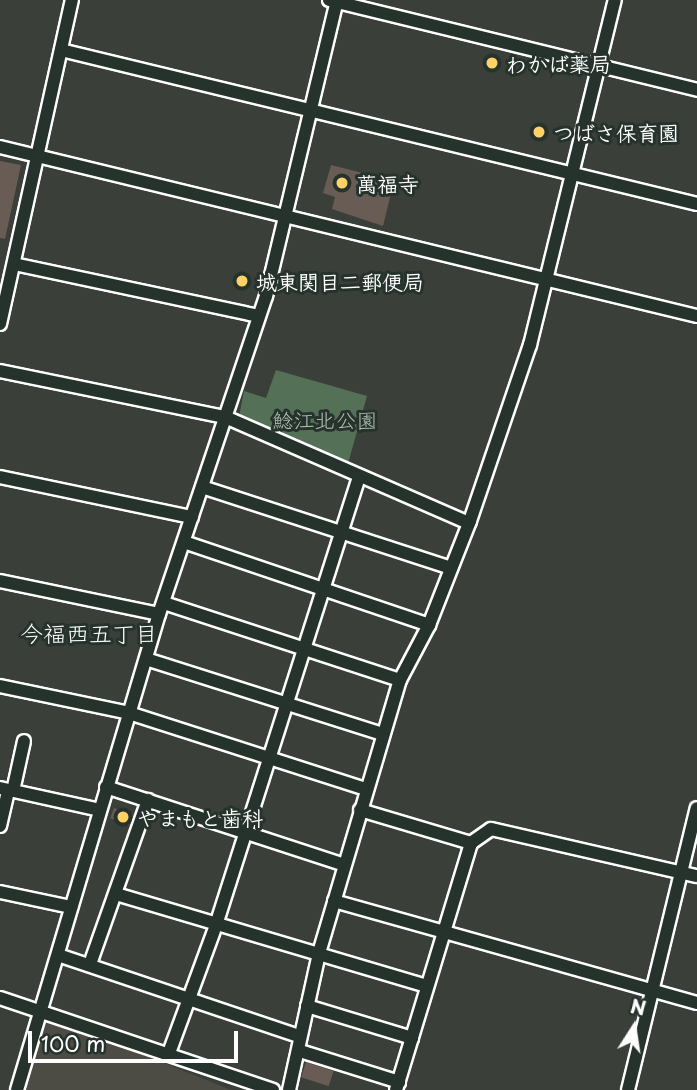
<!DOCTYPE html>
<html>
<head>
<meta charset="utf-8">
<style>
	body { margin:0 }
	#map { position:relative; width:697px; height:1090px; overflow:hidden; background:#3a3f39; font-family:"Playpen Sans","Klee One",sans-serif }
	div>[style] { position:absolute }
	.built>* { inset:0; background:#4c4c45 }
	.green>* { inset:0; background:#547158 }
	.building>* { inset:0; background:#685c55; transform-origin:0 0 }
	.roads { filter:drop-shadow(2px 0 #fff) drop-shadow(-2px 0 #fff) drop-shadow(0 2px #fff) drop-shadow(0 -2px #fff) }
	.street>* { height:12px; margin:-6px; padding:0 6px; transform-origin:6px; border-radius:6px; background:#26332d }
	.dots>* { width:19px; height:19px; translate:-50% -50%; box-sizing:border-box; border:4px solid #26332d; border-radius:50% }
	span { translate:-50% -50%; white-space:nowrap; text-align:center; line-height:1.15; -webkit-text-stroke:6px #26332d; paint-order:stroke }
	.poi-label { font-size:21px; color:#fff; font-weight:700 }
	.left { translate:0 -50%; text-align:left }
	.park-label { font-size:21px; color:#b2bfb4 }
	.neighbourhood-label { font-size:23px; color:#fff }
	.north { position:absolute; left:599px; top:992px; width:70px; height:70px; -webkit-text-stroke:5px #26332d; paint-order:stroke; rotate:12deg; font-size:19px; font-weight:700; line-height:28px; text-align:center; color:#fff }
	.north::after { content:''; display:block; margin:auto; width:24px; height:32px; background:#fff; clip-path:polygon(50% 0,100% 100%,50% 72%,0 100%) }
	.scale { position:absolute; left:28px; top:1031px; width:210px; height:32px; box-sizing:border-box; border:4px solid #fff; border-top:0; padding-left:9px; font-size:21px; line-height:24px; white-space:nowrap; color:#fff; -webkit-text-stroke:5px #26332d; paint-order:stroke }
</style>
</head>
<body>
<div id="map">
	<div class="built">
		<i style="clip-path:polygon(47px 1016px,231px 1090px,25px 1090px)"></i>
	</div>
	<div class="green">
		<i style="clip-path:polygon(276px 370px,367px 396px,347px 467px,239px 417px,244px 391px,266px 398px)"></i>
	</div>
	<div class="building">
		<i style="clip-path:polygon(0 161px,21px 165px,5px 239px,0 238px)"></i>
		<i style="clip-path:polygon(331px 165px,394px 181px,383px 226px,332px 209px,335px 197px,323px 193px)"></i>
		<i style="left:114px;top:808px;width:20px;height:11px;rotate:20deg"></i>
		<i style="left:306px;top:1062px;width:29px;height:16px;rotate:18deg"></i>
	</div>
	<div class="roads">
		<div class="street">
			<i style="left:329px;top:0;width:379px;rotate:13.7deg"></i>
			<i style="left:61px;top:50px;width:654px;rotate:13.61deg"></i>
			<i style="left:0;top:147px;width:717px;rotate:13.63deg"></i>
			<i style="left:14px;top:264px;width:250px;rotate:12deg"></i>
			<i style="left:0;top:324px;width:332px;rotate:-77.5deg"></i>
			<i style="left:0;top:371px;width:230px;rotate:11.6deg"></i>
			<i style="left:225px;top:417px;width:266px;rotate:23.5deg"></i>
			<i style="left:0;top:477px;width:196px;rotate:11.8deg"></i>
			<i style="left:202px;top:487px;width:262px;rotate:18deg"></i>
			<i style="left:184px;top:542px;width:259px;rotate:18.7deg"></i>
			<i style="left:0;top:581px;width:162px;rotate:11.7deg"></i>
			<i style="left:164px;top:603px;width:248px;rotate:18.1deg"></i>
			<i style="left:146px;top:659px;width:248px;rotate:17.6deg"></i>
			<i style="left:0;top:686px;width:132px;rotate:11.8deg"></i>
			<i style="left:129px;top:713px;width:249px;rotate:17.8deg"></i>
			<i style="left:106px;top:787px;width:250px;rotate:18.1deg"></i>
			<i style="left:0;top:788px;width:102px;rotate:12.4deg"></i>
			<i style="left:13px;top:791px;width:51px;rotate:-77.6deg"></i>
			<i style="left:360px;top:810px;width:116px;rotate:16.6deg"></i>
			<i style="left:0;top:826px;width:37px;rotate:-77deg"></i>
			<i style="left:0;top:892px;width:73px;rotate:11.9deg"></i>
			<i style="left:116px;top:894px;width:324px;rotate:16.5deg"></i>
			<i style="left:334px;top:901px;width:377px;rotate:15.7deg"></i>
			<i style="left:58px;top:955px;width:254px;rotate:18.6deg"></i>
			<i style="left:90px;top:964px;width:174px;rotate:-70.5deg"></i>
			<i style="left:0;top:998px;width:288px;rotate:18.6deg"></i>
			<i style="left:307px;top:1006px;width:110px;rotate:16.9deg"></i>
			<i style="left:300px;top:1051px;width:104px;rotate:17.4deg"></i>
			<i style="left:169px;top:1053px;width:136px;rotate:-69.8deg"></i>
			<i style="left:216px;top:925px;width:470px;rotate:-72.3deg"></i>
			<i style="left:17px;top:1090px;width:497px;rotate:-73.4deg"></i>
			<i style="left:159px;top:614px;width:336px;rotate:-71.4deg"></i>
			<i style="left:266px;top:296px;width:304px;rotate:-76.5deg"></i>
			<i style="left:289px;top:1090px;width:140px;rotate:-77.6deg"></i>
			<i style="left:319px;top:953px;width:285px;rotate:-73.5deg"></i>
			<i style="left:400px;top:680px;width:62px;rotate:-62.2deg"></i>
			<i style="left:429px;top:625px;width:112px;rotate:-68.5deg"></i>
			<i style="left:470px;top:521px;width:186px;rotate:-71.2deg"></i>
			<i style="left:530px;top:345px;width:355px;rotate:-76.2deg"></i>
			<i style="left:396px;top:1090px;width:258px;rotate:-73.1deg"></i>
			<i style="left:471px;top:843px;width:24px;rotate:-35deg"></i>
			<i style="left:491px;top:829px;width:211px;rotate:12.9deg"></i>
			<i style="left:628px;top:1090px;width:290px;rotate:-76.3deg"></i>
		</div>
	</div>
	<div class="dots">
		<i style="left:492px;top:63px;background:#ffd166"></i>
		<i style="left:539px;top:132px;background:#ffd166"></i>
		<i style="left:342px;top:183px;background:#ffd166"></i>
		<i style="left:242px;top:281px;background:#ffd166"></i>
		<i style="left:123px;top:817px;background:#ffd166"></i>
	</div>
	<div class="poi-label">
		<span class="left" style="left:506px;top:63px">わかば薬局</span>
		<span class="left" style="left:553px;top:132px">つばさ保育園</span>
		<span class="left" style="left:356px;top:183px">萬福寺</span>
		<span class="left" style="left:256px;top:281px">城東関目二郵便局</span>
		<span class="left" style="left:137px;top:817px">やまもと歯科</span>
	</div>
	<div class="park-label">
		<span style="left:325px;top:419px">鯰江北公園</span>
	</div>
	<div class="neighbourhood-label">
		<span style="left:89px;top:633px">今福西五丁目</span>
	</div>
	<div class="north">N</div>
	<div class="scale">100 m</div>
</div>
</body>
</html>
